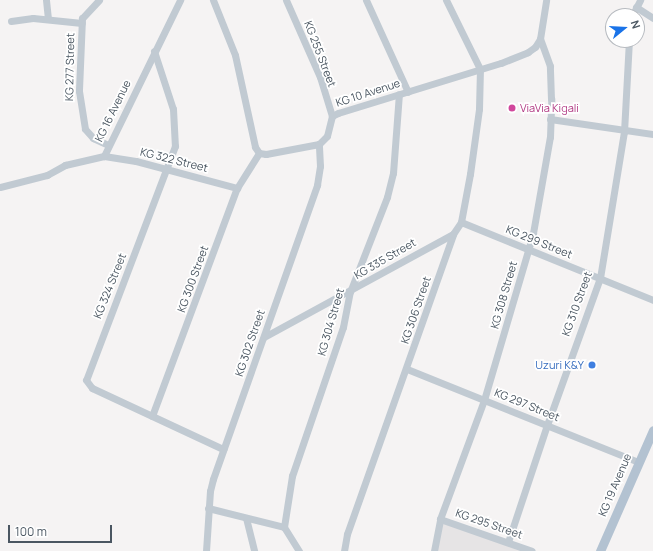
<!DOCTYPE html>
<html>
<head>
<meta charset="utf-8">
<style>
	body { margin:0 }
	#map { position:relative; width:653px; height:551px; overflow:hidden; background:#f5f3f3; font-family:Manrope,sans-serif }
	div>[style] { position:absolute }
	.education>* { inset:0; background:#e6e4e5 }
	.minor>* { height:7px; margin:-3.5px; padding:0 3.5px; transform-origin:3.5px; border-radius:3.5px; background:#c1cad2 }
	.major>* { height:9px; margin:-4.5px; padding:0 4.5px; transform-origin:4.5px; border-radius:4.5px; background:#b3c2d1 }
	.dots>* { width:11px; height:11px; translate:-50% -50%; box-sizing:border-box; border:2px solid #fff; border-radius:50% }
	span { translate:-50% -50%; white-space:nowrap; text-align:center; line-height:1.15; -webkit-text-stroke:3.5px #fff; paint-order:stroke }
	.street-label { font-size:11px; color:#4a5661 }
	.hotel-label { font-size:11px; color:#b23c85 }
	.left { translate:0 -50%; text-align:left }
	.shop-label { font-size:11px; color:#366cbe }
	.right { translate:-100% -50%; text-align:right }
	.north { position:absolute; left:605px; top:8px; width:40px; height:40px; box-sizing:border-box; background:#fff; border:1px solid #b7bbc0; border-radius:50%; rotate:72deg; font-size:11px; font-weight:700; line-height:16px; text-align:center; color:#4a5661 }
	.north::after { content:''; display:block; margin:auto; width:14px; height:18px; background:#1a73e8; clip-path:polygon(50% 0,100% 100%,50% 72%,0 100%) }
	.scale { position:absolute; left:8px; top:525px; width:104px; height:18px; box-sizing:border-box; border:2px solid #4a5661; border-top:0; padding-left:5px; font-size:12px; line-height:14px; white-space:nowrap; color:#4a5661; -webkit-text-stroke:3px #fff; paint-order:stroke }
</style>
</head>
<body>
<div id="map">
	<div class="education">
		<i style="clip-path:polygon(440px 519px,532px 551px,434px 551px)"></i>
	</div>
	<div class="minor">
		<i style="left:46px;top:0;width:19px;rotate:84deg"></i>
		<i style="left:99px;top:0;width:25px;rotate:133deg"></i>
		<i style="left:82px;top:18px;width:73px;rotate:92.4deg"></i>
		<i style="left:79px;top:91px;width:38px;rotate:81deg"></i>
		<i style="left:85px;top:129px;width:12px;rotate:48deg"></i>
		<i style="left:93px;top:138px;width:17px;rotate:25deg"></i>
		<i style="left:213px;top:0;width:59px;rotate:68.2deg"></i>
		<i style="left:235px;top:55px;width:94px;rotate:77.7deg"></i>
		<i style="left:255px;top:147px;width:7px;rotate:56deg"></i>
		<i style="left:259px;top:153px;width:7px;rotate:8deg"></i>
		<i style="left:266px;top:154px;width:54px;rotate:-10.7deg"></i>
		<i style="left:319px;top:144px;width:11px;rotate:-45deg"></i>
		<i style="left:327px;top:136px;width:21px;rotate:-76deg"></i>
		<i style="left:332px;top:116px;width:7px;rotate:-27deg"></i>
		<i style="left:338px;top:113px;width:170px;rotate:-17.1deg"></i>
		<i style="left:501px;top:63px;width:29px;rotate:-22deg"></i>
		<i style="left:528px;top:52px;width:9px;rotate:-36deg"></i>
		<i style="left:535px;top:47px;width:9px;rotate:-58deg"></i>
		<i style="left:540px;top:39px;width:39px;rotate:-81deg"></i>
		<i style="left:286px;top:0;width:84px;rotate:66.2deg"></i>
		<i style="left:320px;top:77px;width:41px;rotate:72.9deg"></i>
		<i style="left:366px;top:0;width:101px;rotate:65.5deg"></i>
		<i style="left:636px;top:7px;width:20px;rotate:33deg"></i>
		<i style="left:632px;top:16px;width:18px;rotate:-63deg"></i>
		<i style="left:11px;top:21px;width:22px;rotate:-8deg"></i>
		<i style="left:33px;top:18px;width:49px;rotate:5.8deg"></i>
		<i style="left:154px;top:51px;width:61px;rotate:71.9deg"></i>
		<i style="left:173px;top:109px;width:37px;rotate:87deg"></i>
		<i style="left:175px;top:146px;width:250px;rotate:110.8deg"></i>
		<i style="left:86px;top:380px;width:10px;rotate:53deg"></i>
		<i style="left:92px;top:388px;width:145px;rotate:25deg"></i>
		<i style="left:550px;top:119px;width:104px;rotate:8.3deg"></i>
		<i style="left:104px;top:156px;width:32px;rotate:9deg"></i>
		<i style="left:136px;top:161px;width:105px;rotate:15deg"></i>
		<i style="left:0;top:187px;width:49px;rotate:-14.3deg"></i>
		<i style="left:47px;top:175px;width:21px;rotate:-29deg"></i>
		<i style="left:65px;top:165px;width:40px;rotate:-13deg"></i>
		<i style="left:104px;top:156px;width:174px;rotate:-64deg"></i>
		<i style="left:461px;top:222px;width:207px;rotate:22.1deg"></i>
		<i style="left:264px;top:337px;width:215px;rotate:-28.6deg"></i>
		<i style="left:407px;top:369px;width:249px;rotate:21.9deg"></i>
		<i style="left:152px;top:416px;width:243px;rotate:-69.6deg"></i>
		<i style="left:237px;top:188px;width:41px;rotate:-57.8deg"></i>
		<i style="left:208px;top:508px;width:78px;rotate:14deg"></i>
		<i style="left:246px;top:518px;width:34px;rotate:76deg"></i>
		<i style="left:440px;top:519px;width:97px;rotate:19.2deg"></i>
		<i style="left:508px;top:542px;width:123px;rotate:-71.6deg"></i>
		<i style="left:547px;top:425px;width:156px;rotate:-70.2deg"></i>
		<i style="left:600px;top:278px;width:148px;rotate:-80.7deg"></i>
		<i style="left:624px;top:132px;width:92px;rotate:-86.9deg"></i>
		<i style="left:206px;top:551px;width:60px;rotate:-86.2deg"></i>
		<i style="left:210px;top:491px;width:12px;rotate:-76deg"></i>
		<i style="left:213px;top:479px;width:312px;rotate:-70.5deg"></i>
		<i style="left:317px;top:185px;width:19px;rotate:-81deg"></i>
		<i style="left:320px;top:166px;width:22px;rotate:-93deg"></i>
		<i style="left:299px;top:551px;width:28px;rotate:-122deg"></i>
		<i style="left:284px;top:527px;width:52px;rotate:-81.1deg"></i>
		<i style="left:292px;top:476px;width:157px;rotate:-71.1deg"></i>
		<i style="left:343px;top:327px;width:36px;rotate:-79deg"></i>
		<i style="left:350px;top:292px;width:102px;rotate:-68.7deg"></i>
		<i style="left:387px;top:197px;width:25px;rotate:-76deg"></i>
		<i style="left:393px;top:173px;width:79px;rotate:-85.7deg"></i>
		<i style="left:344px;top:551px;width:17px;rotate:-80deg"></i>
		<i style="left:347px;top:534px;width:318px;rotate:-70.5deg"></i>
		<i style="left:453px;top:234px;width:14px;rotate:-56deg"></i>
		<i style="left:461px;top:222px;width:49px;rotate:-79.4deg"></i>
		<i style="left:470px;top:174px;width:66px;rotate:-82.1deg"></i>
		<i style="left:479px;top:109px;width:40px;rotate:-88.6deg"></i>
		<i style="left:480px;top:69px;width:77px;rotate:-116.2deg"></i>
		<i style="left:434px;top:551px;width:33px;rotate:-79deg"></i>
		<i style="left:440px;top:519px;width:127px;rotate:-69.7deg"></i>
		<i style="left:484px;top:400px;width:174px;rotate:-73.6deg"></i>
		<i style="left:533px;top:233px;width:97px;rotate:-80deg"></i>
		<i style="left:550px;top:137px;width:38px;rotate:-88deg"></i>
		<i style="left:551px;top:99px;width:33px;rotate:-92deg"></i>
		<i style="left:550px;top:66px;width:29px;rotate:-110deg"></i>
	</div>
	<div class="major">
		<i style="left:600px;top:551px;width:132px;rotate:-66.3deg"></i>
	</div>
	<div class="dots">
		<i style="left:512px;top:108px;background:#d1479c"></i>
		<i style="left:592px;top:365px;background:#3f7fe0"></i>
	</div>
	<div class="street-label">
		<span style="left:320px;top:54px;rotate:69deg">KG 255 Street</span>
		<span style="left:70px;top:67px;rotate:-89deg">KG 277 Street</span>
		<span style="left:368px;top:93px;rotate:-18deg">KG 10 Avenue</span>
		<span style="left:113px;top:111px;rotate:-64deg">KG 16 Avenue</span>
		<span style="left:174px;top:160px;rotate:14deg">KG 322 Street</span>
		<span style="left:539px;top:242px;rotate:22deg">KG 299 Street</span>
		<span style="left:385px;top:259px;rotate:-30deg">KG 335 Street</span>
		<span style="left:193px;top:279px;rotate:-70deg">KG 300 Street</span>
		<span style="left:110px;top:286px;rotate:-68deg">KG 324 Street</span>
		<span style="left:504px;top:295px;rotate:-74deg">KG 308 Street</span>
		<span style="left:577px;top:304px;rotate:-70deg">KG 310 Street</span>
		<span style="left:416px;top:310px;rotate:-71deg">KG 306 Street</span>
		<span style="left:331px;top:322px;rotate:-74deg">KG 304 Street</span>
		<span style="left:250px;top:343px;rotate:-71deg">KG 302 Street</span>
		<span style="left:527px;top:405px;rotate:22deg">KG 297 Street</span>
		<span style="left:615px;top:485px;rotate:-67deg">KG 19 Avenue</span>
		<span style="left:489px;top:524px;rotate:19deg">KG 295 Street</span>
	</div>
	<div class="hotel-label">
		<span class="left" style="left:520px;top:108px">ViaVia Kigali</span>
	</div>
	<div class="shop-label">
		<span class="right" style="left:584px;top:365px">Uzuri K&amp;Y</span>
	</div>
	<div class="north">N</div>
	<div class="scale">100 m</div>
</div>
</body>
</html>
